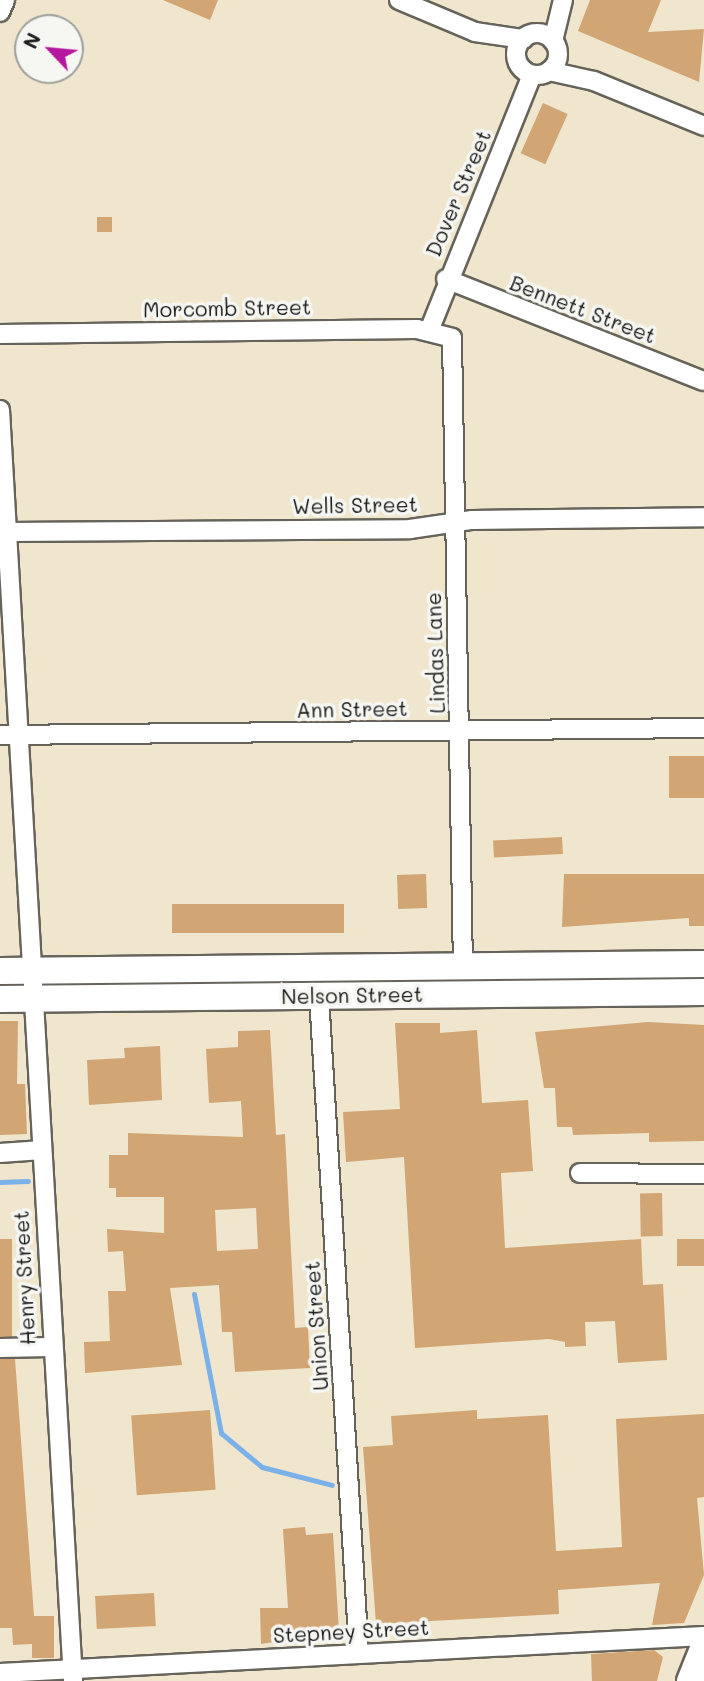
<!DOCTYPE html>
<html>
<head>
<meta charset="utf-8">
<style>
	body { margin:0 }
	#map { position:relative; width:704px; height:1681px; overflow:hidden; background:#efe6cd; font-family:Mali,sans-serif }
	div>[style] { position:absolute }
	.stream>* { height:5px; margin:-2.5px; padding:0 2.5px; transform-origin:2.5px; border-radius:2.5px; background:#7bb0e9 }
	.building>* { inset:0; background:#d1a574; transform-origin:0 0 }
	.roads { filter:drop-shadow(2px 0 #66635a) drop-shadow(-2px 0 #66635a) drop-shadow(0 2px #66635a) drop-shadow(0 -2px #66635a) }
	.minor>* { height:18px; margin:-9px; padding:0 9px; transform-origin:9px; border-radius:9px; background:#fff }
	.minor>.ring { margin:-9px; padding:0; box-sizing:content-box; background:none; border:18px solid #fff; border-radius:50% }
	.secondary>* { height:26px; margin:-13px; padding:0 13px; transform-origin:13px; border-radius:13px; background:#fff }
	span { translate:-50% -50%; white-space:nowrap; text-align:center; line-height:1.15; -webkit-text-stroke:7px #f6f6f2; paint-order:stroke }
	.street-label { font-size:21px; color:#1c1c1c }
	.north { position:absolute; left:14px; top:14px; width:70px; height:70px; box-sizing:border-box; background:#f6f6f2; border:2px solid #9f9f9c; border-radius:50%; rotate:296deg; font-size:19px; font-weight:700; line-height:28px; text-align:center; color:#1c1c1c }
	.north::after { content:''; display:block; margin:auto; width:24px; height:32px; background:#b5179e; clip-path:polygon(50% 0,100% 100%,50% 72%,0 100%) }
</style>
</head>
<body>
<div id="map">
	<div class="stream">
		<i style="left:0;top:1182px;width:28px;rotate:-2deg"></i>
		<i style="left:194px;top:1294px;width:142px;rotate:79deg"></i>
		<i style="left:221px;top:1433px;width:53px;rotate:39.7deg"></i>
		<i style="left:262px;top:1467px;width:72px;rotate:14.4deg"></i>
	</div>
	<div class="building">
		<i style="clip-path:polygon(163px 0,218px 0,210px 20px)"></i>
		<i style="clip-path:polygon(590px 0,661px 0,648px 32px,704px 29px,699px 82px,578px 31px)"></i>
		<i style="left:543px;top:103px;width:27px;height:55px;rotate:24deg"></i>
		<i style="left:97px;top:217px;width:15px;height:15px"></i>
		<i style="left:704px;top:756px;width:42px;height:35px;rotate:90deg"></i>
		<i style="left:562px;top:837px;width:17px;height:69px;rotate:87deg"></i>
		<i style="left:426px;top:874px;width:34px;height:29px;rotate:88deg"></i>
		<i style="clip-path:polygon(564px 874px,704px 874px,704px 926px,689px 926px,689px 918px,562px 927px)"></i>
		<i style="left:344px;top:904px;width:29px;height:172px;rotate:90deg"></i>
		<i style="clip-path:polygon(0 1021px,18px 1021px,17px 1084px,25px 1084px,27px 1134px,0 1135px)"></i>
		<i style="clip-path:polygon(648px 1022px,704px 1025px,704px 1141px,649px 1142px,649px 1133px,573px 1135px,572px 1127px,557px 1127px,555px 1088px,544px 1088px,535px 1032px)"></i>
		<i style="clip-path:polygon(395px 1023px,440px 1023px,440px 1033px,477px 1030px,482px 1103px,528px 1100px,533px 1171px,501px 1173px,505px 1248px,641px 1239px,643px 1285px,663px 1284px,667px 1360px,618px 1363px,615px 1321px,585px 1322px,586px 1346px,565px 1347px,565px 1342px,549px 1339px,415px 1348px,404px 1157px,346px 1162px,343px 1112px,400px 1109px)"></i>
		<i style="clip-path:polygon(evenodd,270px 1030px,276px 1135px,285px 1134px,295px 1328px,308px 1327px,310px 1368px,235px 1372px,232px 1332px,222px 1332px,219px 1285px,170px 1288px,182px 1365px,85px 1373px,84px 1342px,110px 1341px,108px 1291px,126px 1291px,123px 1251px,108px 1252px,107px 1229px,164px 1233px,164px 1197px,116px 1197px,116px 1188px,109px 1188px,109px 1155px,128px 1155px,128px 1133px,243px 1137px,241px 1101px,209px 1103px,206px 1049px,238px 1047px,238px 1031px,270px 1030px,256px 1208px,258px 1249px,217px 1251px,215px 1210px,256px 1208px)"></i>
		<i style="clip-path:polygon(160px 1046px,162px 1100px,89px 1105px,87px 1060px,125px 1058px,124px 1048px)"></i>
		<i style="left:662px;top:1193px;width:43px;height:22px;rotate:89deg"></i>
		<i style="left:0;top:1239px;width:12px;height:98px"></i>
		<i style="left:704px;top:1239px;width:27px;height:27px;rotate:90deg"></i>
		<i style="clip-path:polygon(0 1359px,15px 1359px,34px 1616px,54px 1616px,54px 1658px,32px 1658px,32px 1644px,13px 1645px,12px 1628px,0 1628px)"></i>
		<i style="left:210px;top:1410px;width:80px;height:79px;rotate:86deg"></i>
		<i style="clip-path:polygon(477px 1410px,477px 1419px,548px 1415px,556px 1551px,622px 1547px,616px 1419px,704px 1414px,704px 1497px,697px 1498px,704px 1575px,684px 1623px,652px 1625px,660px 1583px,558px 1590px,559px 1614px,376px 1624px,363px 1447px,393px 1445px,391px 1416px)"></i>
		<i style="clip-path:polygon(305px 1527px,306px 1535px,333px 1533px,339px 1632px,261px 1644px,260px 1608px,288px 1608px,283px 1529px)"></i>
		<i style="left:154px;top:1593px;width:33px;height:59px;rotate:87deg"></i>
		<i style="clip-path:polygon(654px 1650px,663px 1657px,657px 1681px,592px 1681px,591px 1654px)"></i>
	</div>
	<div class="roads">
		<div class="minor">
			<i style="left:399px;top:0;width:82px;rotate:22.8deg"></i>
			<i style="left:475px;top:32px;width:49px;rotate:8.3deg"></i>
			<i style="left:0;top:12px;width:13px;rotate:-67deg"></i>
			<i class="ring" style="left:516px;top:33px;width:24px;height:24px"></i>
			<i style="left:553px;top:41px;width:42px;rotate:-76.3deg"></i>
			<i style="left:549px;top:71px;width:46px;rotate:12.5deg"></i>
			<i style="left:594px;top:81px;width:119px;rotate:22.2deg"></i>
			<i style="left:446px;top:279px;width:277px;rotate:21.6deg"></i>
			<i style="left:429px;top:331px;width:276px;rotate:-68.1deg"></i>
			<i style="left:0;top:334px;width:417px;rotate:-0.7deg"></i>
			<i style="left:417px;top:329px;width:36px;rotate:14deg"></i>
			<i style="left:452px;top:338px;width:629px;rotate:89deg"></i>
			<i style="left:0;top:410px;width:1273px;rotate:86.71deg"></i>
			<i style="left:7px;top:532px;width:403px;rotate:-0.4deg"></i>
			<i style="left:410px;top:529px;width:63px;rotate:-8.3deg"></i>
			<i style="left:472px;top:520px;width:232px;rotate:-0.7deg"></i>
			<i style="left:0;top:735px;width:704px;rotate:-0.57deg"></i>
			<i style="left:319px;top:996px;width:658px;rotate:86.52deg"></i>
			<i style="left:0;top:1153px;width:39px;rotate:-4deg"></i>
			<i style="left:580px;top:1173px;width:124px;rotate:0.5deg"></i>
			<i style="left:0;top:1348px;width:50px;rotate:-1.1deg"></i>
			<i style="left:0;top:1673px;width:705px;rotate:-3.01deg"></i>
		</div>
		<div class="secondary">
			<i style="left:0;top:971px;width:704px;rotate:-0.57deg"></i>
			<i style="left:0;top:999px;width:704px;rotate:-0.57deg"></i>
			<i style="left:690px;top:1681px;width:37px;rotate:-68deg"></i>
		</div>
	</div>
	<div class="street-label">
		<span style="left:458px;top:193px;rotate:-67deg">Dover Street</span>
		<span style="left:227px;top:308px;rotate:-1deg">Morcomb Street</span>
		<span style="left:583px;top:309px;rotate:21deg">Bennett Street</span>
		<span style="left:355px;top:505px;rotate:-1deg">Wells Street</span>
		<span style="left:435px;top:653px;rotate:-92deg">Lindas Lane</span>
		<span style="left:352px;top:709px;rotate:-1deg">Ann Street</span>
		<span style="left:352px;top:995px;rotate:-1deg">Nelson Street</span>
		<span style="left:24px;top:1278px;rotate:-93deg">Henry Street</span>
		<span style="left:316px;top:1326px;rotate:-94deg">Union Street</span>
		<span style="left:351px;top:1631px;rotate:-3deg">Stepney Street</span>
	</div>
	<div class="north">N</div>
</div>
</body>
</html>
